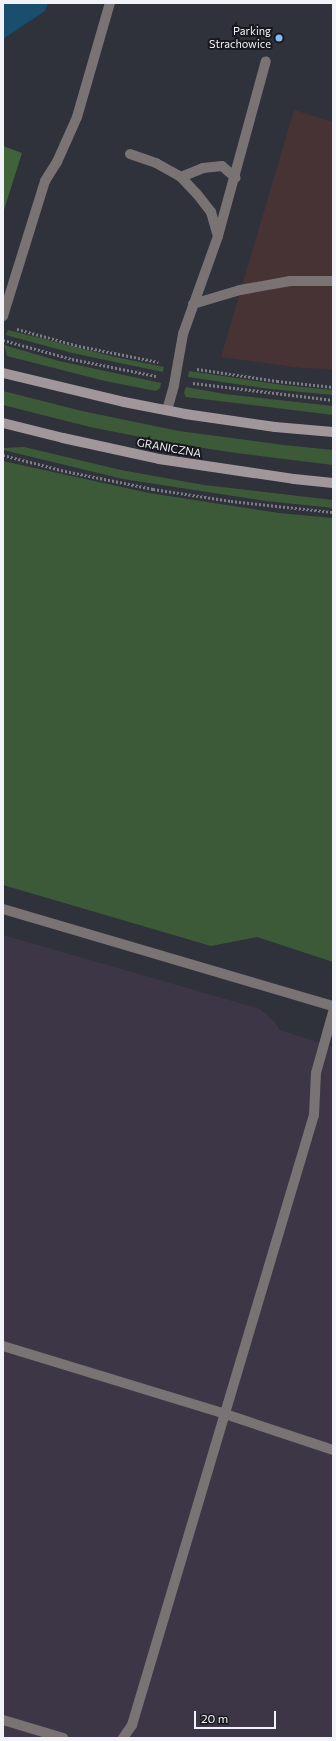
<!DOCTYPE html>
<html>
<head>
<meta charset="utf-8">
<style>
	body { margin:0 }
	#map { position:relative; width:336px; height:1741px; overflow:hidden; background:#2f313b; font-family:Commissioner,sans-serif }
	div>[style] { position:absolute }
	.commercial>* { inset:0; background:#483334 }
	.industrial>* { inset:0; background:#3c3646 }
	.green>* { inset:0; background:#3d5a38 }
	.forest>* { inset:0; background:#40633a }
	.water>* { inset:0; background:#194e6d }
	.path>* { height:2.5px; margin-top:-1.25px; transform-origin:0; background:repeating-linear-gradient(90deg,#7b7c85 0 2px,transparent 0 4px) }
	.lane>* { height:10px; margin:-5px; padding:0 5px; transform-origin:5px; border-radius:5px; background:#797374 }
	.secondary>* { height:10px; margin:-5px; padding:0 5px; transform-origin:5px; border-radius:5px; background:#a1979a }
	.dots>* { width:11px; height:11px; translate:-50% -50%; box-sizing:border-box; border:2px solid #18191e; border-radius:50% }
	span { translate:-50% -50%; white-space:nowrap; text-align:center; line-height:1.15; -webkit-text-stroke:4px #18191e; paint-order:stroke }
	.poi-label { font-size:11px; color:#f2f3f9 }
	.right { translate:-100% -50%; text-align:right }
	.street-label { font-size:11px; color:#f2f3f9 }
	.frame { position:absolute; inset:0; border:4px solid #f2f3f9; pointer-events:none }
	.scale { position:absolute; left:194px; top:1711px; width:82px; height:18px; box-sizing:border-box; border:2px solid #f2f3f9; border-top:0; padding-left:5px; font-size:12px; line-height:14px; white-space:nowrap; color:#f2f3f9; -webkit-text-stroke:3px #18191e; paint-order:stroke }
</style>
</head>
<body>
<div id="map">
	<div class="commercial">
		<i style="clip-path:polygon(294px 110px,333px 122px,333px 369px,302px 368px,221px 357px)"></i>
	</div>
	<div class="industrial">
		<i style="clip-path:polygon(3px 935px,260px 1009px,273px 1020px,280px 1030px,333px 1047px,333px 1738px,3px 1738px)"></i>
	</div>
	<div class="green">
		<i style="clip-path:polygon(8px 330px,115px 357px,164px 367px,163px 372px,72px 353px,6px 335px)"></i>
		<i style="clip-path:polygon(4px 345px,59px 361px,161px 383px,160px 388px,156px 391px,105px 381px,7px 356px)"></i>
		<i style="clip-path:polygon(189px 371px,283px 385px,333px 390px,333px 395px,270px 389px,188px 377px)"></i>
		<i style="clip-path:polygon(186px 387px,225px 394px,333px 406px,333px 415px,186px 397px,184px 393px)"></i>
		<i style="clip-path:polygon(3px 391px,82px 411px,179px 431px,284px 445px,333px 450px,333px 465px,229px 452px,171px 443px,90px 427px,3px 405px)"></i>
		<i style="clip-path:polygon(24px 447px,121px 470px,204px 485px,333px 500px,333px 508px,266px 501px,123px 479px,3px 450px,3px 448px)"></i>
		<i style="clip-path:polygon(3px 461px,149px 493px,279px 513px,333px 518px,333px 962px,257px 937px,211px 946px,3px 885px)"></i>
	</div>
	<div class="forest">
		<i style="clip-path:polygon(3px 146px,22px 153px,3px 213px)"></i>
	</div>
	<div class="water">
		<i style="clip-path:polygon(3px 3px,48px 3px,45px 11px,3px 39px)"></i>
	</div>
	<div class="path">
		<i style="left:17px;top:329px;width:64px;rotate:15.3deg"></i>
		<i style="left:79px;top:346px;width:81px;rotate:11.4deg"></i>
		<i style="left:3px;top:340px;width:72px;rotate:15.4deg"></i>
		<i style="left:72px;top:359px;width:86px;rotate:11.4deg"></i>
		<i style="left:197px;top:369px;width:81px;rotate:8.5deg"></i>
		<i style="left:277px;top:381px;width:56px;rotate:6.1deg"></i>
		<i style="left:193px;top:383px;width:141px;rotate:6.9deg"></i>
		<i style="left:3px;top:455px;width:64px;rotate:14.5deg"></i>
		<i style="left:65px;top:471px;width:90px;rotate:11.6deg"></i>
		<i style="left:153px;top:489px;width:79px;rotate:8.7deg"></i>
		<i style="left:231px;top:501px;width:103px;rotate:6.2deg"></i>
	</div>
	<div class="lane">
		<i style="left:130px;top:154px;width:28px;rotate:19deg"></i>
		<i style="left:156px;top:163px;width:29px;rotate:29deg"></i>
		<i style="left:181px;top:177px;width:23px;rotate:47deg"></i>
		<i style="left:197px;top:194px;width:23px;rotate:52deg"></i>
		<i style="left:211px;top:212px;width:25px;rotate:74deg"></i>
		<i style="left:181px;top:177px;width:24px;rotate:-22deg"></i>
		<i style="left:203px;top:168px;width:19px;rotate:-6deg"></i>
		<i style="left:222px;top:166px;width:18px;rotate:41deg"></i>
		<i style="left:193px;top:304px;width:49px;rotate:-16.6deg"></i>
		<i style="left:240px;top:290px;width:51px;rotate:-10.2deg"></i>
		<i style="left:290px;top:281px;width:43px"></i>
		<i style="left:3px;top:316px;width:141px;rotate:-72.7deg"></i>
		<i style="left:45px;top:181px;width:22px;rotate:-58deg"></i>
		<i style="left:57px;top:162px;width:49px;rotate:-66deg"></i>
		<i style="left:77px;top:117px;width:119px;rotate:-73.9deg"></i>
		<i style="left:167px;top:410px;width:26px;rotate:-74deg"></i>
		<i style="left:174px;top:385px;width:52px;rotate:-80deg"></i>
		<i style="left:183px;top:334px;width:104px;rotate:-70.3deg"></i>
		<i style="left:218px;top:236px;width:181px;rotate:-74.7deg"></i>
		<i style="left:3px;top:909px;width:344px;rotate:16.4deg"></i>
		<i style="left:3px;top:1346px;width:232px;rotate:17deg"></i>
		<i style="left:225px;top:1414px;width:114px;rotate:18.4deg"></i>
		<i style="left:3px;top:1720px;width:63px;rotate:16.7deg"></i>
		<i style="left:123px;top:1738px;width:16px;rotate:-55deg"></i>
		<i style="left:132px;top:1725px;width:637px;rotate:-73.39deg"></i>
		<i style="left:314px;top:1115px;width:42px;rotate:-87.3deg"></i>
		<i style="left:316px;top:1073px;width:63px;rotate:-74.4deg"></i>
	</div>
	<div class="secondary">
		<i style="left:3px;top:373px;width:124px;rotate:13.5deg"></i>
		<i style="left:124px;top:402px;width:62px;rotate:11.1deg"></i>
		<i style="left:185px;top:414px;width:91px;rotate:8.2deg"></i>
		<i style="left:275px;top:427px;width:58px;rotate:4.9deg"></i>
		<i style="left:3px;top:423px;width:62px;rotate:14deg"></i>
		<i style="left:63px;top:438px;width:98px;rotate:12.3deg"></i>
		<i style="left:159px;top:459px;width:136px;rotate:8.4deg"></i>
		<i style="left:294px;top:479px;width:39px;rotate:6deg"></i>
	</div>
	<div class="dots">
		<i style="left:279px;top:38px;background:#85bbfb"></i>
	</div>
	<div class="poi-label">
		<span class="right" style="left:271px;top:38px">Parking<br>Strachowice</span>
	</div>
	<div class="street-label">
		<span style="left:169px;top:448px;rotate:10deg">GRANICZNA</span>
	</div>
	<div class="frame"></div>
	<div class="scale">20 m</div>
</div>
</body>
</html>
